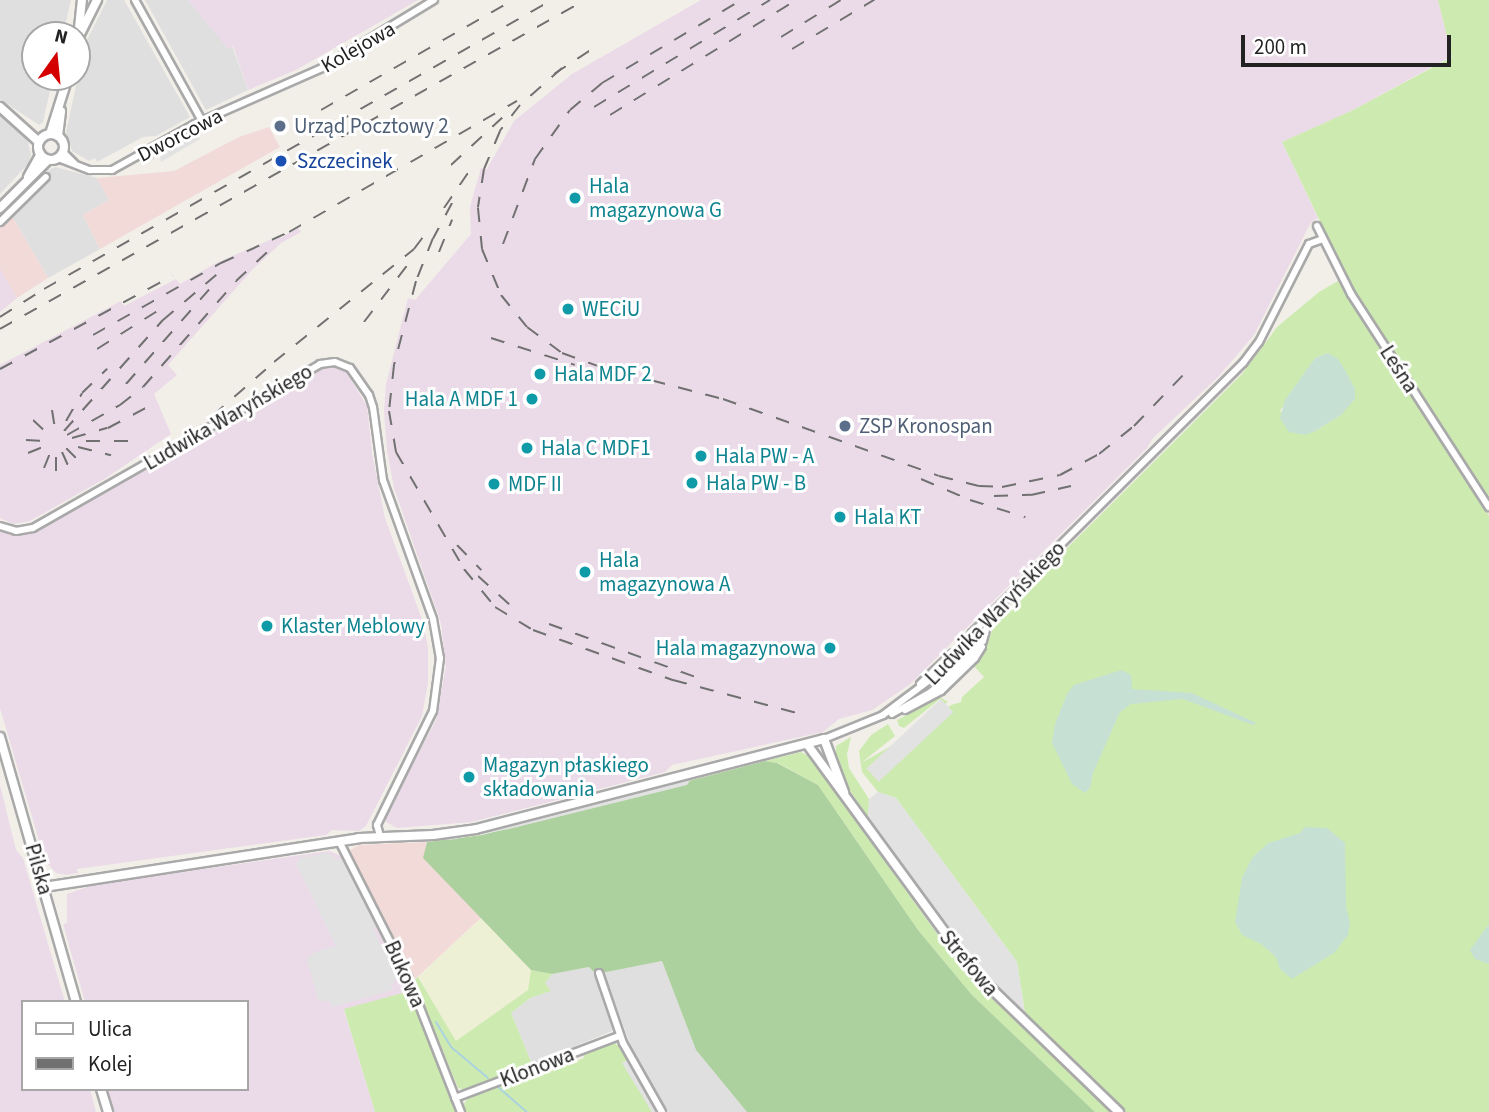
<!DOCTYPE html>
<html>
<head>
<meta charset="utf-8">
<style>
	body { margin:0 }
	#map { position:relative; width:1489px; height:1112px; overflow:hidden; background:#f2efe9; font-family:"Source Sans 3",sans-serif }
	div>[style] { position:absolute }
	.residential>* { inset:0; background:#e0dfdf }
	.commercial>* { inset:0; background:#f2dad9 }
	.industrial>* { inset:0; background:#ebdbe8 }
	.farmland>* { inset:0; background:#eef0d5 }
	.grass>* { inset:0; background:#cdebb0 }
	.forest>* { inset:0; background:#add19e }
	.wetland>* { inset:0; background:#c6e0d4 }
	.parking>* { inset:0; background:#e2e2e2; transform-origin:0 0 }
	.stream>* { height:2px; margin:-1px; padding:0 1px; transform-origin:1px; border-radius:1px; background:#aad3df }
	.roads { filter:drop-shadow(2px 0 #a9a9a9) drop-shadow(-2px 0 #a9a9a9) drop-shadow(0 2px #a9a9a9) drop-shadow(0 -2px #a9a9a9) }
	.minor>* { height:6px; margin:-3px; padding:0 3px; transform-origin:3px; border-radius:3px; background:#fff }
	.tertiary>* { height:8px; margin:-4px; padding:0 4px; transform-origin:4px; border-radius:4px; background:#fff }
	.tertiary>.ring { margin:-4px; padding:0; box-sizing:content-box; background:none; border:8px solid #fff; border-radius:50% }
	.rail>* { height:2px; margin-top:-1px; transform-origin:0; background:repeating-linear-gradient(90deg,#707070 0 14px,transparent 0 28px) }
	.dots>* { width:19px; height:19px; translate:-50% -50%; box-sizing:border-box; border:4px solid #fff; border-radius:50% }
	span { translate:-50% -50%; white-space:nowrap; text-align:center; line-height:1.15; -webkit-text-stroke:6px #fff; paint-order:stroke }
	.street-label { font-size:21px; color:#222 }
	.service-label { font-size:21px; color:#4e5e75 }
	.left { translate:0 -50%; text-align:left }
	.transit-label { font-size:21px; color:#164399 }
	.culture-label { font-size:21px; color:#0d838f }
	.right { translate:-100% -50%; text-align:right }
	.legend { position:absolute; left:21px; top:1000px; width:228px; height:91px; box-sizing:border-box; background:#fff; border:2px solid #a7a7a7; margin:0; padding:9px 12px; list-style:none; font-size:21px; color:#222 }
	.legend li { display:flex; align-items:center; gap:14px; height:35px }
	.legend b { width:35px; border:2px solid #a7a7a7 }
	.north { position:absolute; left:21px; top:21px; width:70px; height:70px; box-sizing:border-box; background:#fff; border:2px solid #a7a7a7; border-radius:50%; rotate:15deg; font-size:19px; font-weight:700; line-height:28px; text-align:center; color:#222 }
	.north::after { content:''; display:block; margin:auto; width:24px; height:32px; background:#d40000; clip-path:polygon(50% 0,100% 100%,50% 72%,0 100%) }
	.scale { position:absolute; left:1241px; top:35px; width:210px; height:32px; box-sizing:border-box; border:4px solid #222; border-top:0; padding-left:9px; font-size:21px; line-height:24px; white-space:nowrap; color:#222; -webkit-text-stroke:5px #fff; paint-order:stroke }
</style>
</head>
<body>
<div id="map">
	<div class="residential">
		<i style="clip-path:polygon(0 0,71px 0,63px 35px,35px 35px,35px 77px,53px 77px,43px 122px,39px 125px,0 99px)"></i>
		<i style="clip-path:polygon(107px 0,124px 0,190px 117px,156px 136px,143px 137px,97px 162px,95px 158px,89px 161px,72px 151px,66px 132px,85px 44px)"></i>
		<i style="clip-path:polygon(145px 0,188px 0,228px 48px,232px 46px,248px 90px,206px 110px)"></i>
		<i style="clip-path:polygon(0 116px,27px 138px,31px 155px,28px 164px,0 194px)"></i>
		<i style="clip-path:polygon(55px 167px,97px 178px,109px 200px,83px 215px,100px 249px,48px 278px,9px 211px,47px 171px)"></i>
		<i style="clip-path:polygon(662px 961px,696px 1050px,747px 1112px,667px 1112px,636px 1059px,603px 972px)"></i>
		<i style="clip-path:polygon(589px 967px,596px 974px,613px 1026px,612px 1031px,532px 1064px,511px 1013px,530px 998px,550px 991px,545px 983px,552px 974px)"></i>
	</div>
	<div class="commercial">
		<i style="clip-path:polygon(269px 127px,280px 147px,100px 249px,83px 215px,109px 200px,97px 178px,174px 171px,239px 137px)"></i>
		<i style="clip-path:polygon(9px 211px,48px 278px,17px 298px,0 269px,0 220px)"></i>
		<i style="clip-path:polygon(427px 842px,424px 858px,482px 917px,414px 980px,349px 851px,359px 845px)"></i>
	</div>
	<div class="industrial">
		<i style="clip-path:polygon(188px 0,418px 0,296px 70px,248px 90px,233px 46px,228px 49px)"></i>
		<i style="clip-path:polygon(701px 0,1438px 0,1452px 56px,1353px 110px,1282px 142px,1318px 218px,1311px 222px,1254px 335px,1218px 377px,1152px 439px,1147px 448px,909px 685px,872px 710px,839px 719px,823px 732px,672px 765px,665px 772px,472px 822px,397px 828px,386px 822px,386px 815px,436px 720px,446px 666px,441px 623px,394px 488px,387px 451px,384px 411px,386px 384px,408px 298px,415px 300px,471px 234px,470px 207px,481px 168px,487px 169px,514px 121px,572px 74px)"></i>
		<i style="clip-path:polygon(298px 227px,301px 232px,281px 243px,252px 270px,168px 365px,177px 375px,154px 394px,171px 434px,106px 478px,30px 521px,13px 524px,0 518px,0 365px,121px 301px,124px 306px,176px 279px,180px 284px,216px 263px,279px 236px,281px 238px)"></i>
		<i style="clip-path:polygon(0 269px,17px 298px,0 312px)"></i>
		<i style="clip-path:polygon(327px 365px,344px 368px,367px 406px,372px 453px,385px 518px,423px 622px,428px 648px,428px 683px,422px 716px,366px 826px,359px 831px,332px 830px,326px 835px,77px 869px,78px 873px,66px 875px,56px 873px,45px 861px,0 708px,0 530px,16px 534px,34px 531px)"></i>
		<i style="clip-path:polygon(0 785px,16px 850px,23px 858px,65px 1002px,23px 1002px,23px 1089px,90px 1089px,96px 1112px,0 1112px)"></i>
		<i style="clip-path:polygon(329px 851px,341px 856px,383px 931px,410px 991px,344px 1010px,375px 1112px,113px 1112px,107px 1089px,247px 1089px,247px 1002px,85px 1002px,63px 924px,67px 923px,67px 894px,93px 885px)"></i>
	</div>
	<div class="farmland">
		<i style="clip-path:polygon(482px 917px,531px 970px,531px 981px,528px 990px,456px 1041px,418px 977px)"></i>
	</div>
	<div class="grass">
		<i style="clip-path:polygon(1438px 0,1489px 0,1489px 501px,1354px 292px,1282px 142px,1353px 110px,1452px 57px)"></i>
		<i style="clip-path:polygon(evenodd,1338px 281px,1489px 516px,1489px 1112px,1126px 1112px,1026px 1020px,1017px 962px,896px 798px,878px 792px,862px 772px,859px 751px,871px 735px,888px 724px,895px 736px,861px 763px,952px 712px,948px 707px,951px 705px,961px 702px,962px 697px,984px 677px,972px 664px,986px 648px,996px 619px,1242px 374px,1277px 327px,1319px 292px,1338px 281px,1328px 353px,1341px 415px,1315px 431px,1280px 411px,1315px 358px,1328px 353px)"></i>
		<i style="clip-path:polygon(940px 697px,948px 702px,945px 704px,940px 699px,904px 728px,899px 726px,897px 720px)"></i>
		<i style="clip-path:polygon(851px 737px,847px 754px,849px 768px,869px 799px,868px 818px,847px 786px,836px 761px,836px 746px)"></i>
		<i style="clip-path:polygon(801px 752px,810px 757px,850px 808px,871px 842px,966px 974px,1112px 1112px,1095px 1112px,972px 995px,918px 930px,818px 785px,778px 763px,765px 761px)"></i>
		<i style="clip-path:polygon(531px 970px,552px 974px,545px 983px,551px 991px,530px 998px,511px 1013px,532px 1064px,466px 1090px,458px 1088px,414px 980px,418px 977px,456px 1041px,528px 990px)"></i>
		<i style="clip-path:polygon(410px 991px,457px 1112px,375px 1112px,344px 1009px)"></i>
		<i style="clip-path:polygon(611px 1042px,618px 1045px,627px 1060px,623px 1063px,652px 1112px,466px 1112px,464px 1104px,469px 1096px,542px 1068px,545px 1073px,584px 1058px,582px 1053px)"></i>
	</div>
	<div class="forest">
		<i style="clip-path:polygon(765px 761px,777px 763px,818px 785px,918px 930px,972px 995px,1095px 1112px,747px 1112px,696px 1050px,662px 961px,596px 974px,589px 967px,552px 974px,531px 970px,423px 858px,427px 842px,482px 835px)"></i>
	</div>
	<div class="wetland">
		<i style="clip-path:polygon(1328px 353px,1338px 359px,1345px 370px,1355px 389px,1355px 399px,1341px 415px,1315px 431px,1305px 435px,1289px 432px,1280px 418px,1285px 400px,1315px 358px)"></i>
		<i style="clip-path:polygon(1121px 670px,1131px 675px,1132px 689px,1192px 693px,1256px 723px,1253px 725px,1183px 699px,1131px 704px,1120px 712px,1093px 773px,1090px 788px,1085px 793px,1072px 784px,1052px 743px,1055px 724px,1067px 694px,1074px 685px)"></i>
		<i style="clip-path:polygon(1305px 827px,1327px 828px,1345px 843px,1346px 906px,1350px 923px,1348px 935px,1334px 953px,1292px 979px,1280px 969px,1276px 957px,1261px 944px,1242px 935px,1235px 922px,1242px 878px,1252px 858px,1268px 843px,1300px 833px)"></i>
		<i style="clip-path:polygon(1489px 924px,1489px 964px,1475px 959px,1470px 950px)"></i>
	</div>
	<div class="parking">
		<i style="clip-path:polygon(195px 129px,200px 139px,161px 162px,160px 156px,146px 163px,142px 159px)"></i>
		<i style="left:941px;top:699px;width:18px;height:102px;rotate:47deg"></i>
		<i style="clip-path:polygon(691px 779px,687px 785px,509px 829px,450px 840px,446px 837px,496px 828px)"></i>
		<i style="clip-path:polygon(878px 792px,896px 798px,1017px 962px,1026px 1020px,990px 984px,955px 943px,868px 818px,869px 799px)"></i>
		<i style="clip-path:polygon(850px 808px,958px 958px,996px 1000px,986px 995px,953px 957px)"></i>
		<i style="clip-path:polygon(328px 853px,337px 860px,341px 858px,377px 926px,373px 928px,381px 946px,386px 944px,400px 975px,391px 985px,393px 990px,332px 1007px,330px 1002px,318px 1000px,307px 959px,315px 952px,336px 946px,296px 864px,300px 858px)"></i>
		<i style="clip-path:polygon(627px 1060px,642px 1086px,658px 1112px,652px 1112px,622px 1063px)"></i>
	</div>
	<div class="stream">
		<i style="left:436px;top:1022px;width:29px;rotate:59deg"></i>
		<i style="left:451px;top:1047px;width:48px;rotate:40deg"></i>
		<i style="left:498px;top:1087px;width:38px;rotate:41deg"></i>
	</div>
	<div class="roads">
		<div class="minor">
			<i style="left:135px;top:0;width:138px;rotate:61deg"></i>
			<i style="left:63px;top:152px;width:16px;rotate:45deg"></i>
			<i style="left:58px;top:158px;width:34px;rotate:21deg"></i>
			<i style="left:90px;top:170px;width:22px"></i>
			<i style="left:112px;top:170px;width:95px;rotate:-29deg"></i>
			<i style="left:195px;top:124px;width:139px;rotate:-23.8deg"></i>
			<i style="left:322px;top:68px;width:131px;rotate:-31.3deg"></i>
			<i style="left:0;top:222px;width:64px;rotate:-44.4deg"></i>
			<i style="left:1317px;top:226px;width:76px;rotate:63.4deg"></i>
			<i style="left:1351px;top:294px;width:254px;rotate:57.1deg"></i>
			<i style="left:0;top:526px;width:17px;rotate:17deg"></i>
			<i style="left:16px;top:531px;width:17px;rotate:-10deg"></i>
			<i style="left:33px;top:528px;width:331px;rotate:-29.7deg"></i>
			<i style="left:320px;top:364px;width:15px;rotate:-8deg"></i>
			<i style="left:335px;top:362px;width:16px;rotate:22deg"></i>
			<i style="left:350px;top:368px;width:33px;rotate:55deg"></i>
			<i style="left:369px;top:395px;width:13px;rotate:72deg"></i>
			<i style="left:373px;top:407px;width:74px;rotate:82.2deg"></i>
			<i style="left:383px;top:480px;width:148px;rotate:70.2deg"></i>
			<i style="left:433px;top:619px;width:40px;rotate:80deg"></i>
			<i style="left:440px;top:658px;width:53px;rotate:97.5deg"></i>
			<i style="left:433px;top:711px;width:127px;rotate:116.2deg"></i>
			<i style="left:377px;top:825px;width:11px;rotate:75deg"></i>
			<i style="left:920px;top:684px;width:45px;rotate:-43.2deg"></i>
			<i style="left:905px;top:710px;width:41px;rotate:-27.8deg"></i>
			<i style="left:941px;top:691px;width:47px;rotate:-44.1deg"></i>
			<i style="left:975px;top:658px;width:13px;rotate:-58deg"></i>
			<i style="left:892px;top:714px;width:45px;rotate:-29.4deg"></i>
			<i style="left:931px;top:692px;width:52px;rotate:-42.6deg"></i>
			<i style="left:969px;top:657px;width:21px;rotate:-49deg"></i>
			<i style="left:983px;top:641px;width:24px;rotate:-75deg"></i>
			<i style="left:824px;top:739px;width:64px;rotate:-22.1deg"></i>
			<i style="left:883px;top:715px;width:70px;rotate:-36.9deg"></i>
			<i style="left:939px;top:673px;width:40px;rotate:-46deg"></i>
			<i style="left:967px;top:644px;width:12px;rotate:-66deg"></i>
			<i style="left:972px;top:633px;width:383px;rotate:-44.9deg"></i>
			<i style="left:1243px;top:363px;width:26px;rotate:-53deg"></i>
			<i style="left:1259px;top:342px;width:110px;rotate:-63deg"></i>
			<i style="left:1309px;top:244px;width:15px;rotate:-20deg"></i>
			<i style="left:339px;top:841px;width:153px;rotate:63.1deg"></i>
			<i style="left:408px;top:977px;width:145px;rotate:68.6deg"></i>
			<i style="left:599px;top:973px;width:74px;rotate:71.1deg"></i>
			<i style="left:623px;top:1043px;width:79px;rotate:60.5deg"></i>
			<i style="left:455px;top:1098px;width:175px;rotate:-20.7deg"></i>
		</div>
		<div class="tertiary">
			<i style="left:79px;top:28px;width:28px;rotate:-84deg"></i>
			<i style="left:77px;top:40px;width:45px;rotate:-63.4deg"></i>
			<i style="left:0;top:107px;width:52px;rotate:41.9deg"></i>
			<i style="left:50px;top:134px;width:60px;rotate:-72.5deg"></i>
			<i class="ring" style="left:38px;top:134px;width:18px;height:18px"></i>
			<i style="left:58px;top:136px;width:25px;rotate:-83deg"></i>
			<i style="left:28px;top:177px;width:25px;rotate:-61deg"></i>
			<i style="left:0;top:208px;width:68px;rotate:-45deg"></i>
			<i style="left:0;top:737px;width:276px;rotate:74deg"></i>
			<i style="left:807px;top:744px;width:281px;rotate:53.8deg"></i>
			<i style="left:973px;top:971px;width:203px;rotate:44deg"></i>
			<i style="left:44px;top:887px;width:319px;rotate:-8.8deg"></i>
			<i style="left:359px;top:838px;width:74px;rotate:-2.3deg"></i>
			<i style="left:433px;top:835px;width:43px;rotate:-7.9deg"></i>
			<i style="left:476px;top:829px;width:359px;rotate:-14.5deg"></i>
			<i style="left:824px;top:739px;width:57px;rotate:69.3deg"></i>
			<i style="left:101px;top:1089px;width:24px;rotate:73deg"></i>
		</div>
	</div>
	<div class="rail">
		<i style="left:781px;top:37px;width:70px;rotate:-31.7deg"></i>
		<i style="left:792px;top:49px;width:96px;rotate:-30.9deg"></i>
		<i style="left:562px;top:68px;width:56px;rotate:138.6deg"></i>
		<i style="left:520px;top:105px;width:33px;rotate:128deg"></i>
		<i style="left:500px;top:131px;width:41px;rotate:112.8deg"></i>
		<i style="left:484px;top:169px;width:39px;rotate:99deg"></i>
		<i style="left:478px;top:208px;width:41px;rotate:84.4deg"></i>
		<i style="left:482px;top:249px;width:50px;rotate:67.6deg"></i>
		<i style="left:501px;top:295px;width:41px;rotate:50.9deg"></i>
		<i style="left:527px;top:327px;width:44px;rotate:36.6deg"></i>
		<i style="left:562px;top:353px;width:37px;rotate:20deg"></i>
		<i style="left:597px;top:366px;width:130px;rotate:14.7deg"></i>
		<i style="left:723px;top:399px;width:229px;rotate:19.6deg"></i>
		<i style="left:939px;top:476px;width:41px;rotate:14deg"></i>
		<i style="left:979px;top:486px;width:23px;rotate:2deg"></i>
		<i style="left:1002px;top:487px;width:59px;rotate:-11.7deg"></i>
		<i style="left:1060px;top:475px;width:44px;rotate:-28.3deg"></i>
		<i style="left:1099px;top:454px;width:45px;rotate:-38.7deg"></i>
		<i style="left:1134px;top:426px;width:72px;rotate:-46.1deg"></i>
		<i style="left:554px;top:74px;width:45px;rotate:-33.3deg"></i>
		<i style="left:594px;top:107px;width:206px;rotate:-31.3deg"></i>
		<i style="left:321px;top:110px;width:221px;rotate:-29.8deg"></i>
		<i style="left:610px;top:115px;width:219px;rotate:-31.7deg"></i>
		<i style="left:451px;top:165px;width:71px;rotate:-42.7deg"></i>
		<i style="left:452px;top:203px;width:40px;rotate:118deg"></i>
		<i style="left:433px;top:238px;width:46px;rotate:111.6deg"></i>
		<i style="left:416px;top:281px;width:87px;rotate:104.7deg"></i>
		<i style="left:394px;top:365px;width:46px;rotate:96.2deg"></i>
		<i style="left:389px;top:411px;width:42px;rotate:80.3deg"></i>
		<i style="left:396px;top:452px;width:135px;rotate:59.8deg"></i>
		<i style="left:464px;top:569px;width:49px;rotate:50.8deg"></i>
		<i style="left:495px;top:607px;width:44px;rotate:31.2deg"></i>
		<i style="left:533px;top:630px;width:149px;rotate:19.7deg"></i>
		<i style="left:673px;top:680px;width:132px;rotate:14.9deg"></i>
		<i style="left:444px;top:208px;width:46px;rotate:-55.6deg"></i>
		<i style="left:503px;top:244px;width:91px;rotate:-69.4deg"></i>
		<i style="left:535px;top:159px;width:60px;rotate:-54.5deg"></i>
		<i style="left:570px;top:110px;width:42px;rotate:-40.2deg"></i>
		<i style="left:602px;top:83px;width:162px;rotate:-30.8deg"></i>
		<i style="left:439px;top:252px;width:35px;rotate:-68deg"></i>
		<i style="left:0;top:317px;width:52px;rotate:-32.5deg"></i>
		<i style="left:44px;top:289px;width:584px;rotate:-29.64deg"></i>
		<i style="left:364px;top:322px;width:79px;rotate:-52.7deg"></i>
		<i style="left:0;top:329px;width:671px;rotate:-29.35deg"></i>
		<i style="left:93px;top:335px;width:147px;rotate:-29.4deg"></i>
		<i style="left:221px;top:263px;width:75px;rotate:-24.5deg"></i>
		<i style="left:289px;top:232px;width:263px;rotate:-29.9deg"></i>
		<i style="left:491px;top:338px;width:88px;rotate:17.8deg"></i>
		<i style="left:97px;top:349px;width:83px;rotate:-32.2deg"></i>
		<i style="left:0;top:369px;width:196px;rotate:-28.4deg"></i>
		<i style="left:126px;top:384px;width:132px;rotate:-48.7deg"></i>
		<i style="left:52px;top:410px;width:19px;rotate:81deg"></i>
		<i style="left:33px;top:420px;width:19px;rotate:43deg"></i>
		<i style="left:66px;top:421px;width:32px;rotate:-60deg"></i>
		<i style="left:82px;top:393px;width:35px;rotate:-44deg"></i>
		<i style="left:64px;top:431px;width:149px;rotate:-48.3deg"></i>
		<i style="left:163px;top:320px;width:70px;rotate:-40.3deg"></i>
		<i style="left:67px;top:435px;width:61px;rotate:-29.5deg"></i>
		<i style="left:120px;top:405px;width:29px;rotate:-38deg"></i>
		<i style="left:143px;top:387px;width:141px;rotate:-48.7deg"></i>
		<i style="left:236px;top:281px;width:54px;rotate:-42.8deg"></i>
		<i style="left:72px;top:438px;width:37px;rotate:-16deg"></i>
		<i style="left:108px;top:428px;width:53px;rotate:-28deg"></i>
		<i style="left:26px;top:440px;width:18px;rotate:3deg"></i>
		<i style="left:86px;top:441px;width:42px"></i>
		<i style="left:78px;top:447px;width:34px;rotate:14deg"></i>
		<i style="left:66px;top:448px;width:18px;rotate:45deg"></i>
		<i style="left:62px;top:452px;width:17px;rotate:66deg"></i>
		<i style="left:171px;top:452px;width:137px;rotate:-41.1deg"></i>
		<i style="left:274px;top:362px;width:180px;rotate:-38.9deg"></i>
		<i style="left:414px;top:249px;width:26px;rotate:-53deg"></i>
		<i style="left:28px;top:453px;width:18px;rotate:-22deg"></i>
		<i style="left:44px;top:468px;width:18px;rotate:-68deg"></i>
		<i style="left:56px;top:471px;width:18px;rotate:-90deg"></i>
		<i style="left:921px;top:479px;width:53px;rotate:23.2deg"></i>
		<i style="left:970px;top:500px;width:58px;rotate:17.2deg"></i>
		<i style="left:994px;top:496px;width:37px;rotate:-2deg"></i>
		<i style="left:1031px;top:495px;width:41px;rotate:-12.7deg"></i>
		<i style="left:457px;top:545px;width:35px;rotate:46deg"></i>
		<i style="left:478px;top:576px;width:42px;rotate:42.1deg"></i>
		<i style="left:549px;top:624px;width:165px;rotate:19.9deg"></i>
	</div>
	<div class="dots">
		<i style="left:280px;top:126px;background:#5c6f8a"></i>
		<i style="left:281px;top:161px;background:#1a4fb4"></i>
		<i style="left:575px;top:198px;background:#0f9aa8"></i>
		<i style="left:568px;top:309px;background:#0f9aa8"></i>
		<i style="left:540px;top:374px;background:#0f9aa8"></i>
		<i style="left:532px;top:399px;background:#0f9aa8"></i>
		<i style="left:845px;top:426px;background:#5c6f8a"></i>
		<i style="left:527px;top:448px;background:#0f9aa8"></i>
		<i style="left:701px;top:456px;background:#0f9aa8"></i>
		<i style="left:692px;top:483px;background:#0f9aa8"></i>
		<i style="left:494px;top:484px;background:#0f9aa8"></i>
		<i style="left:840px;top:517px;background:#0f9aa8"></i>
		<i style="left:585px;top:572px;background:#0f9aa8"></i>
		<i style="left:267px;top:626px;background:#0f9aa8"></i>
		<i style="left:830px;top:648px;background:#0f9aa8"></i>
		<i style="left:469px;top:777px;background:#0f9aa8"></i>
	</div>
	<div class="street-label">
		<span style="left:358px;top:47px;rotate:-30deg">Kolejowa</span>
		<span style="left:180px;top:135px;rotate:-27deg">Dworcowa</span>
		<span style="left:1399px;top:369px;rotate:57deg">Leśna</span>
		<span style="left:228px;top:417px;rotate:-30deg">Ludwika Waryńskiego</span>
		<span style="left:995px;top:613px;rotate:-46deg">Ludwika Waryńskiego</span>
		<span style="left:39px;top:869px;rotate:74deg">Pilska</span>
		<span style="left:969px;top:963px;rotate:50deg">Strefowa</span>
		<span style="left:405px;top:974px;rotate:66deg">Bukowa</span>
		<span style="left:537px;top:1067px;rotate:-21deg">Klonowa</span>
	</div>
	<div class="service-label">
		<span class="left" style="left:294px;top:126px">Urząd Pocztowy 2</span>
		<span class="left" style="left:859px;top:426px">ZSP Kronospan</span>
	</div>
	<div class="transit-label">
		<span class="left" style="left:297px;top:161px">Szczecinek</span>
	</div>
	<div class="culture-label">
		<span class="left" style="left:589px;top:198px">Hala<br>magazynowa G</span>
		<span class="left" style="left:582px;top:309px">WECiU</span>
		<span class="left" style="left:554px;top:374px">Hala MDF 2</span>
		<span class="right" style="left:518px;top:399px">Hala A MDF 1</span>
		<span class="left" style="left:541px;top:448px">Hala C MDF1</span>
		<span class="left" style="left:715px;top:456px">Hala PW - A</span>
		<span class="left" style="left:706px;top:483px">Hala PW - B</span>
		<span class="left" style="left:508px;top:484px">MDF II</span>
		<span class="left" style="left:854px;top:517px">Hala KT</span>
		<span class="left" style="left:599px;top:572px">Hala<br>magazynowa A</span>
		<span class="left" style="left:281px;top:626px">Klaster Meblowy</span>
		<span class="right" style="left:816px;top:648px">Hala magazynowa</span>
		<span class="left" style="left:483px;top:777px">Magazyn płaskiego<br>składowania</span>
	</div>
	<ul class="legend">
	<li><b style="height:9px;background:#fff"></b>Ulica</li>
	<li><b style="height:9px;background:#707070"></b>Kolej</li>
	</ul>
	<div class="north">N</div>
	<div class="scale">200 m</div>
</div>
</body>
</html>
